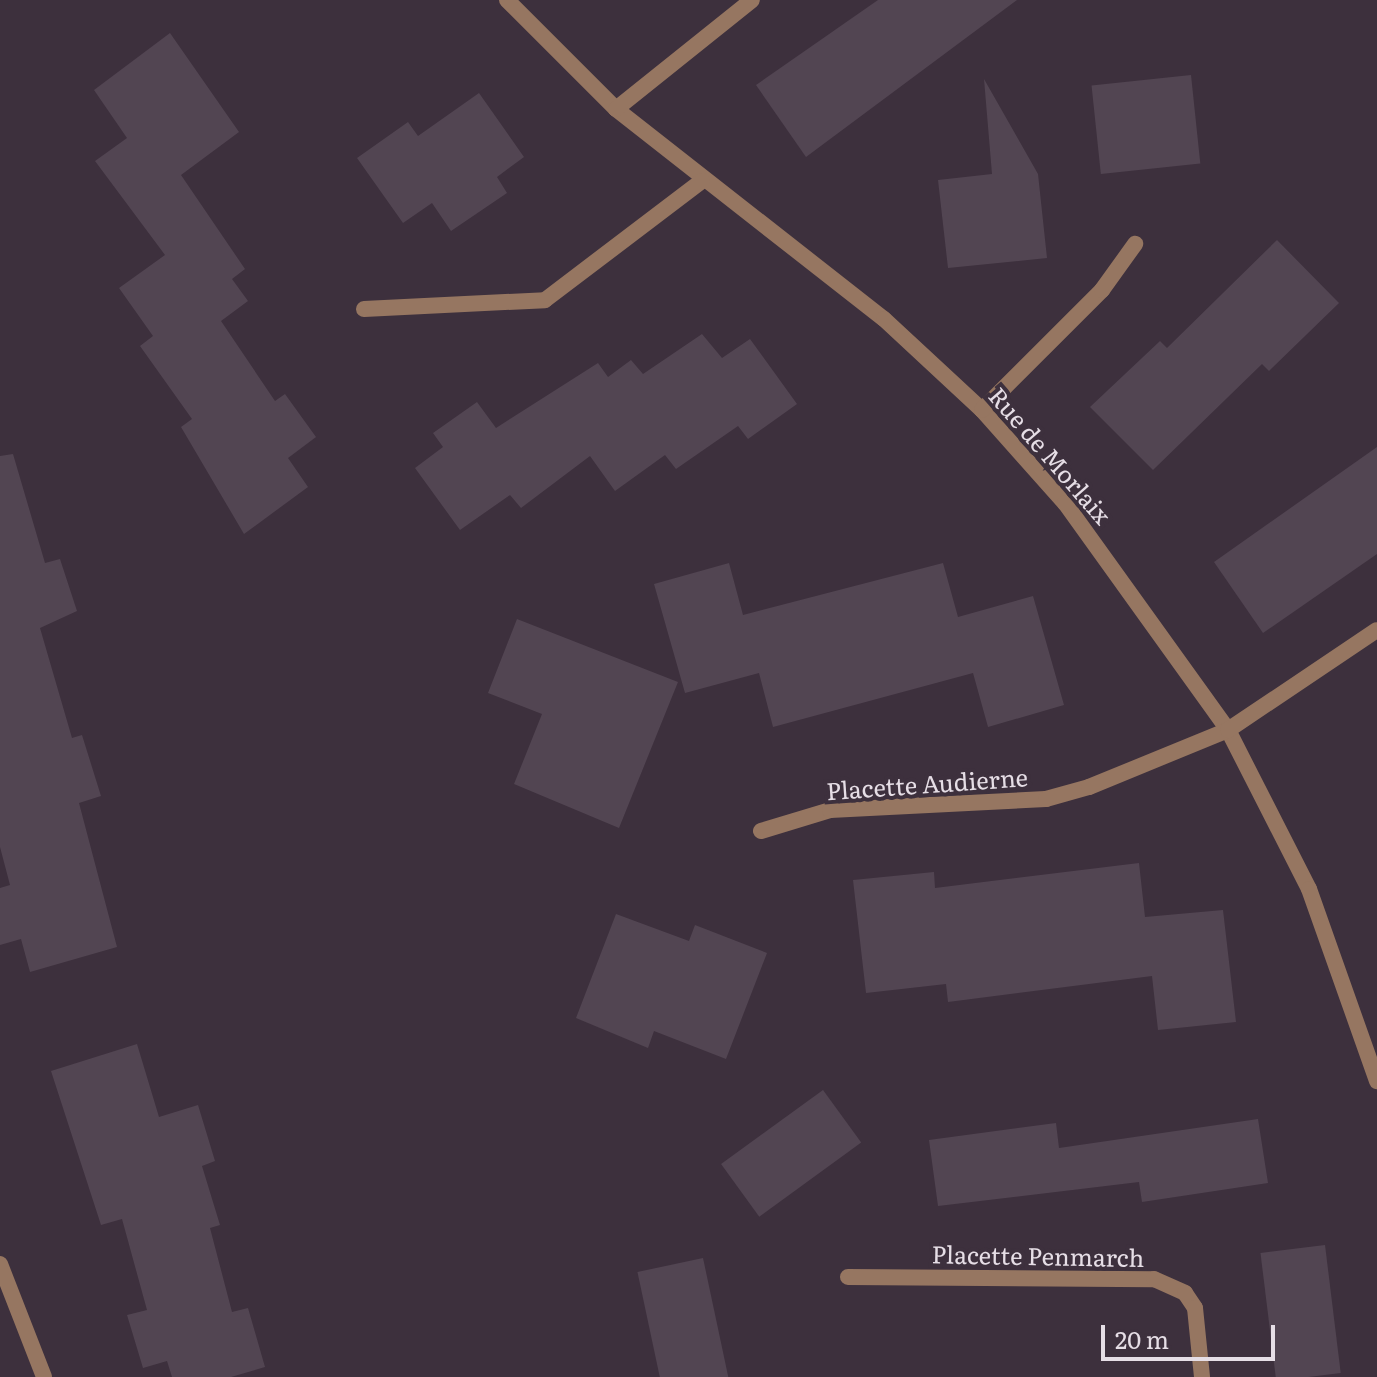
<!DOCTYPE html>
<html>
<head>
<meta charset="utf-8">
<style>
	body { margin:0 }
	#map { position:relative; width:1377px; height:1377px; overflow:hidden; background:#3d303d; font-family:Literata,serif }
	div>[style] { position:absolute }
	.building>* { inset:0; background:#524552; transform-origin:0 0 }
	.minor>* { height:16px; margin:-8px; padding:0 8px; transform-origin:8px; border-radius:8px; background:#967661 }
	span { translate:-50% -50%; white-space:nowrap; text-align:center; line-height:1.15; -webkit-text-stroke:8px #3d303d; paint-order:stroke }
	.street-label { font-size:24px; color:#e6dee6 }
	.scale { position:absolute; left:1101px; top:1325px; width:174px; height:36px; box-sizing:border-box; border:4px solid #e6dee6; border-top:0; padding-left:10px; font-size:24px; line-height:28px; white-space:nowrap; color:#e6dee6; -webkit-text-stroke:6px #3d303d; paint-order:stroke }
</style>
</head>
<body>
<div id="map">
	<div class="building">
		<i style="clip-path:polygon(878px 0,1017px 0,806px 157px,756px 85px)"></i>
		<i style="clip-path:polygon(170px 33px,239px 132px,181px 175px,245px 269px,232px 279px,248px 301px,221px 321px,275px 401px,285px 394px,316px 437px,288px 458px,308px 487px,244px 534px,181px 427px,192px 419px,140px 346px,153px 336px,119px 288px,165px 255px,95px 161px,127px 138px,94px 90px)"></i>
		<i style="left:1191px;top:75px;width:89px;height:100px;rotate:84deg"></i>
		<i style="clip-path:polygon(984px 79px,1038px 174px,1047px 258px,948px 268px,938px 180px,992px 174px)"></i>
		<i style="clip-path:polygon(479px 93px,524px 157px,497px 177px,507px 193px,451px 231px,432px 203px,403px 223px,357px 158px,408px 122px,418px 136px)"></i>
		<i style="clip-path:polygon(1277px 240px,1339px 303px,1269px 371px,1262px 364px,1153px 470px,1090px 407px,1160px 341px,1167px 348px)"></i>
		<i style="clip-path:polygon(702px 334px,722px 358px,750px 339px,797px 404px,748px 439px,738px 426px,676px 469px,665px 455px,615px 491px,590px 456px,521px 508px,510px 495px,460px 530px,415px 468px,443px 447px,433px 433px,477px 402px,496px 428px,598px 363px,608px 377px,631px 360px,643px 374px)"></i>
		<i style="clip-path:polygon(1377px 447px,1377px 554px,1263px 633px,1214px 562px)"></i>
		<i style="clip-path:polygon(13px 454px,45px 563px,60px 559px,77px 611px,40px 628px,72px 738px,82px 735px,101px 796px,79px 803px,117px 947px,30px 972px,21px 939px,0 945px,0 888px,10px 885px,0 847px,0 456px)"></i>
		<i style="clip-path:polygon(729px 563px,743px 615px,943px 563px,958px 617px,1033px 596px,1064px 705px,988px 727px,973px 673px,773px 727px,759px 673px,685px 693px,654px 584px)"></i>
		<i style="clip-path:polygon(517px 619px,678px 682px,619px 828px,514px 784px,542px 714px,488px 693px)"></i>
		<i style="clip-path:polygon(1139px 863px,1145px 917px,1223px 910px,1236px 1022px,1158px 1030px,1152px 976px,948px 1002px,946px 984px,866px 993px,853px 880px,934px 872px,935px 888px)"></i>
		<i style="clip-path:polygon(616px 914px,689px 941px,695px 925px,767px 953px,726px 1059px,654px 1031px,648px 1048px,576px 1018px)"></i>
		<i style="clip-path:polygon(137px 1044px,159px 1117px,198px 1105px,215px 1161px,202px 1166px,220px 1225px,210px 1228px,232px 1312px,248px 1308px,265px 1367px,231px 1377px,172px 1377px,167px 1361px,143px 1368px,127px 1315px,147px 1310px,122px 1219px,101px 1225px,51px 1071px)"></i>
		<i style="left:823px;top:1090px;width:65px;height:126px;rotate:54deg"></i>
		<i style="clip-path:polygon(1258px 1119px,1268px 1183px,1142px 1202px,1139px 1182px,938px 1206px,929px 1140px,1056px 1123px,1059px 1148px)"></i>
		<i style="left:1325px;top:1245px;width:129px;height:65px;rotate:83deg"></i>
		<i style="left:703px;top:1258px;width:122px;height:67px;rotate:78deg"></i>
	</div>
	<div class="minor">
		<i style="left:507px;top:0;width:154px;rotate:45deg"></i>
		<i style="left:616px;top:109px;width:340px;rotate:38.1deg"></i>
		<i style="left:884px;top:319px;width:134px;rotate:42.9deg"></i>
		<i style="left:982px;top:410px;width:125px;rotate:48.3deg"></i>
		<i style="left:1065px;top:503px;width:279px;rotate:54.3deg"></i>
		<i style="left:1228px;top:730px;width:178px;rotate:63deg"></i>
		<i style="left:1309px;top:889px;width:204px;rotate:70.5deg"></i>
		<i style="left:616px;top:109px;width:174px;rotate:-38.7deg"></i>
		<i style="left:364px;top:309px;width:181px;rotate:-2.8deg"></i>
		<i style="left:545px;top:300px;width:197px;rotate:-37.2deg"></i>
		<i style="left:982px;top:410px;width:170px;rotate:-45deg"></i>
		<i style="left:1102px;top:290px;width:57px;rotate:-54.3deg"></i>
		<i style="left:761px;top:831px;width:72px;rotate:-16.9deg"></i>
		<i style="left:830px;top:810px;width:216px;rotate:-2.9deg"></i>
		<i style="left:1046px;top:799px;width:45px;rotate:-15.6deg"></i>
		<i style="left:1089px;top:787px;width:150px;rotate:-22.3deg"></i>
		<i style="left:1228px;top:730px;width:179px;rotate:-33.9deg"></i>
		<i style="left:0;top:1264px;width:121px;rotate:68.7deg"></i>
		<i style="left:848px;top:1277px;width:306px;rotate:0.4deg"></i>
		<i style="left:1154px;top:1279px;width:34px;rotate:24deg"></i>
		<i style="left:1185px;top:1293px;width:18px;rotate:56deg"></i>
		<i style="left:1195px;top:1308px;width:69px;rotate:84.2deg"></i>
	</div>
	<div class="street-label">
		<span style="left:1051px;top:455px;rotate:49deg">Rue de Morlaix</span>
		<span style="left:927px;top:783px;rotate:-4deg">Placette Audierne</span>
		<span style="left:1038px;top:1255px;rotate:1deg">Placette Penmarch</span>
	</div>
	<div class="scale">20 m</div>
</div>
</body>
</html>
